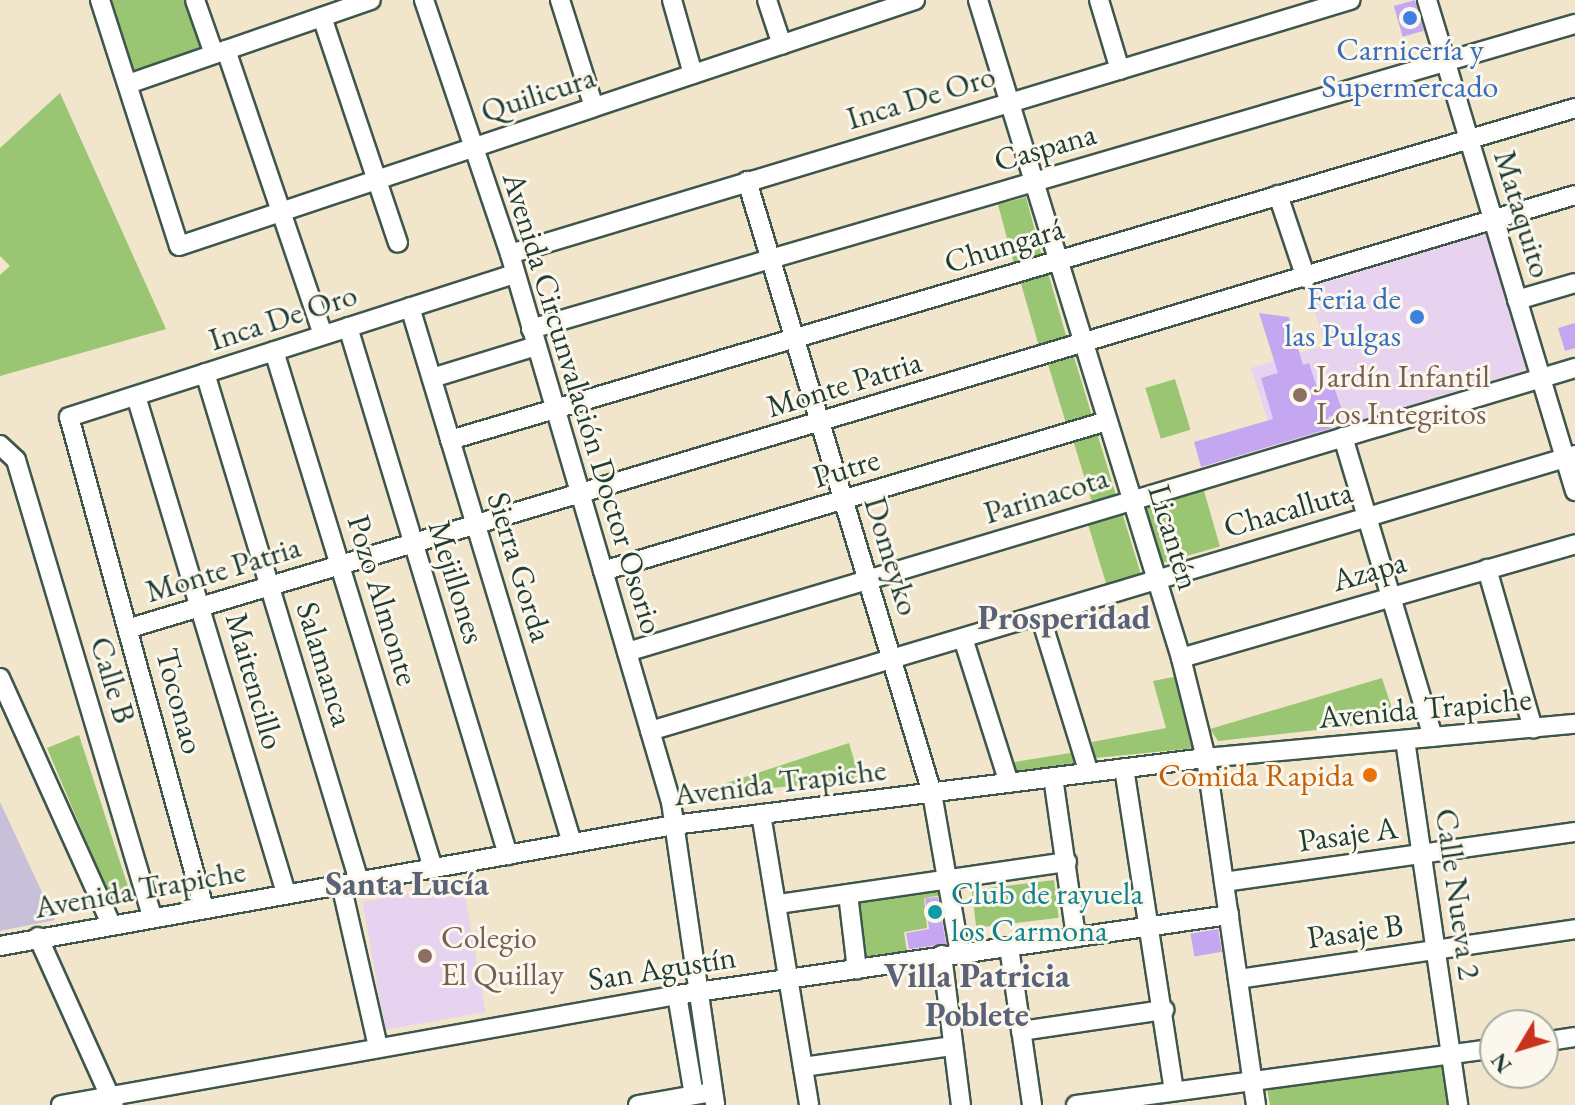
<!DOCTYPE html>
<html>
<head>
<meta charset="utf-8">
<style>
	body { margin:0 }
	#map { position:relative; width:1575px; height:1105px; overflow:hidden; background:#f1e6cb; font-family:"EB Garamond",serif }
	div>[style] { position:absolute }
	.built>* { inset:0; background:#e7d2ef; transform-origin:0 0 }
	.industrial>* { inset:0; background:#c8bfd8 }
	.green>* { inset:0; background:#9ac572; transform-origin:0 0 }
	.building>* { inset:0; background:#c5a6f1; transform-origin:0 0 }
	.roads { filter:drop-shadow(2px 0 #3e564b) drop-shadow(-2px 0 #3e564b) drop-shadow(0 2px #3e564b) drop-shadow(0 -2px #3e564b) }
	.minor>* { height:18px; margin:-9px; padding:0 9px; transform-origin:9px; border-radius:9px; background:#fff }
	.dots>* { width:22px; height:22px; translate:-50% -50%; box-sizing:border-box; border:4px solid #fbf7ec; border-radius:50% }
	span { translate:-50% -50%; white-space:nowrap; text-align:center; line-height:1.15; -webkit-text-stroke:6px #fbf7ec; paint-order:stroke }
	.shop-label { font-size:32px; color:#366cbe }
	.right { translate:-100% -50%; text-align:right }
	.street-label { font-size:32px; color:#1f3d34 }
	.education-label { font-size:32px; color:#785e54 }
	.left { translate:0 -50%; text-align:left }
	.food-label { font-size:32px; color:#c56008 }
	.culture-label { font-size:32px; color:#0d838f }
	.neighbourhood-label { font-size:34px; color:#596276; font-weight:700 }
	.north { position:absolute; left:1479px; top:1009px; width:80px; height:80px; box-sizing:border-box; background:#fbf7ec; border:2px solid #a3ada2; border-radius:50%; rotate:232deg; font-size:22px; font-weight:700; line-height:32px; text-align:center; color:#1f3d34 }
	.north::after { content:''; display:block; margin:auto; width:28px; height:36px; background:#c8321e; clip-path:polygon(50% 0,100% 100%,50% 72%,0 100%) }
</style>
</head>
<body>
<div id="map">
	<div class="built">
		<i style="clip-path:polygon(1490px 232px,1532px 368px,1276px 446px,1251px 368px,1325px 345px,1308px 288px)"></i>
		<i style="left:463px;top:884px;width:130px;height:102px;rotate:80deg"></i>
	</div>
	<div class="industrial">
		<i style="clip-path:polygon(0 802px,55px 920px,0 931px)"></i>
	</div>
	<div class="green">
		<i style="clip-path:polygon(108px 0,188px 0,205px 47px,134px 72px)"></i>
		<i style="clip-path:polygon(60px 93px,166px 329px,0 376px,0 275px,10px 266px,0 256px,0 148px)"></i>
		<i style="left:1026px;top:197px;width:66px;height:29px;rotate:75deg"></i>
		<i style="left:1047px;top:269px;width:78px;height:29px;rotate:74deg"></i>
		<i style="left:1074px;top:357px;width:64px;height:27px;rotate:73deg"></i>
		<i style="left:1175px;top:379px;width:53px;height:31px;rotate:73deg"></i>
		<i style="left:1097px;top:433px;width:68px;height:25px;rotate:73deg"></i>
		<i style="left:1202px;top:484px;width:65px;height:63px;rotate:74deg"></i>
		<i style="left:1121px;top:509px;width:77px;height:36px;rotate:73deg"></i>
		<i style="clip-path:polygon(1178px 676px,1196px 748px,1095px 758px,1092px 742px,1166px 728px,1153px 681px)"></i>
		<i style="clip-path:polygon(1382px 678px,1396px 721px,1218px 741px,1210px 729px)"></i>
		<i style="clip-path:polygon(79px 735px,131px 896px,112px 902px,47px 748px)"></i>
		<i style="clip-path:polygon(849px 743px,860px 780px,690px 795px)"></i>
		<i style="clip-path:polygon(1076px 752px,1081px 765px,1013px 775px,1009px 763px)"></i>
		<i style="clip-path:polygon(946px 880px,948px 894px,924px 898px,927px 928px,904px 932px,908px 959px,858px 967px,850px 895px)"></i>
		<i style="left:1054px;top:880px;width:38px;height:83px;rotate:83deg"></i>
		<i style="clip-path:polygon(1448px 1058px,1452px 1105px,1270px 1105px,1267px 1088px)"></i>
	</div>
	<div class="building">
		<i style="left:1415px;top:0;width:32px;height:22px;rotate:74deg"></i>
		<i style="clip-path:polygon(1259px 313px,1289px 317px,1303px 365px,1309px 363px,1318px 391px,1334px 387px,1343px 413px,1328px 417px,1331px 428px,1201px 467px,1194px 442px,1273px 419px,1261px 378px,1278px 373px)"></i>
		<i style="clip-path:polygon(1575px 323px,1575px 348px,1565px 351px,1558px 328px)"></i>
		<i style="clip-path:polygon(938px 897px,946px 944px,909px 949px,906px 933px,929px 929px,925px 898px)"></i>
		<i style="left:1218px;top:929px;width:23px;height:28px;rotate:80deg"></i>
	</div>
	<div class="roads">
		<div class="minor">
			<i style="left:100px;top:0;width:258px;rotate:72.2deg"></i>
			<i style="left:179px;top:246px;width:776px;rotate:-18.48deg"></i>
			<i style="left:195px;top:0;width:57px;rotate:70.6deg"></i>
			<i style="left:424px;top:0;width:268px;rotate:71.3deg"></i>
			<i style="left:510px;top:254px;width:571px;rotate:73.63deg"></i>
			<i style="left:671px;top:802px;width:306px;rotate:81.7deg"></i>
			<i style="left:560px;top:0;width:112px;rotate:72.4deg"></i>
			<i style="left:672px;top:0;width:77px;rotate:74.2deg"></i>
			<i style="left:767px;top:0;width:47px;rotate:71.6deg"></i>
			<i style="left:978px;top:0;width:689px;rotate:72.85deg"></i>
			<i style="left:1181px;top:658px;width:103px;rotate:76deg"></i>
			<i style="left:1206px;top:758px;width:351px;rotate:81.8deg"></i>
			<i style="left:1099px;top:0;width:73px;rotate:73.3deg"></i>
			<i style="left:1427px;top:0;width:513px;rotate:73.23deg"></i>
			<i style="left:322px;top:17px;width:238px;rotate:71.4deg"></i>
			<i style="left:226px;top:50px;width:301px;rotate:71.2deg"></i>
			<i style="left:128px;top:84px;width:257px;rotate:-19.1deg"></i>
			<i style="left:747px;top:181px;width:639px;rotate:73.18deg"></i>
			<i style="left:932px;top:793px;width:162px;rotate:80.1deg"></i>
			<i style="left:1278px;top:195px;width:88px;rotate:71.4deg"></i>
			<i style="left:510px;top:254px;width:878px;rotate:-16.82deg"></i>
			<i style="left:1517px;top:300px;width:60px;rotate:-16.3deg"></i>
			<i style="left:410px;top:307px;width:560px;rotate:73.18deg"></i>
			<i style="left:348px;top:327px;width:552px;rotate:73.14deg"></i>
			<i style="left:531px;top:329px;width:1088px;rotate:-16.29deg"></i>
			<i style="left:274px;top:351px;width:541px;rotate:72.91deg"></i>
			<i style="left:205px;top:373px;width:531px;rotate:73.14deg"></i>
			<i style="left:432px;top:378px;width:109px;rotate:-17.1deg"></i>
			<i style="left:136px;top:396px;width:519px;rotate:73.21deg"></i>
			<i style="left:1343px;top:437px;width:313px;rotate:73.3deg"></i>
			<i style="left:450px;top:440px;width:1173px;rotate:-16.44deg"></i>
			<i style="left:0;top:445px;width:22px;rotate:43deg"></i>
			<i style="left:16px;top:460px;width:477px;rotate:73.4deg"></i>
			<i style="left:1487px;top:569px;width:166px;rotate:73.9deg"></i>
			<i style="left:603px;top:571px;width:526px;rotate:-16.57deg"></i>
			<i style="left:1040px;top:615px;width:165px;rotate:72.8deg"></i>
			<i style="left:130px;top:628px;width:1508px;rotate:-16.68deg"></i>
			<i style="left:963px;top:638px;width:152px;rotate:72.4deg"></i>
			<i style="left:627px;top:652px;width:990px;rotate:-16.68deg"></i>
			<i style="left:1181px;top:658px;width:410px;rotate:-16.1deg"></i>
			<i style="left:0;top:678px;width:270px;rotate:65.7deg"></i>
			<i style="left:650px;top:731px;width:965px;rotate:-16.61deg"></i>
			<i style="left:1405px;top:740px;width:369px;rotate:81.7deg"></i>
			<i style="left:1124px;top:768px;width:326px;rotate:81.2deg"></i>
			<i style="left:1053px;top:777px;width:162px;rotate:81.8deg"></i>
			<i style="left:761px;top:814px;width:295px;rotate:80.6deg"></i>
			<i style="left:1224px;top:882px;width:355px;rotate:-8.1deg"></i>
			<i style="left:341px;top:884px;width:167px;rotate:77.2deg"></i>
			<i style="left:848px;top:894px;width:76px;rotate:83.2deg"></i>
			<i style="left:778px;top:904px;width:292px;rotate:-8.3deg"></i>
			<i style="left:204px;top:908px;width:509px;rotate:-105.37deg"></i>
			<i style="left:69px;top:417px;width:468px;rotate:-17.8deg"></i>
			<i style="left:38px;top:937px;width:184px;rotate:65.7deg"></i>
			<i style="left:0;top:946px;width:685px;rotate:-10.18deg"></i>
			<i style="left:674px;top:825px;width:536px;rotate:-7.18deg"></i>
			<i style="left:1206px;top:758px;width:371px;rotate:-5.3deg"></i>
			<i style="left:1009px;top:947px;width:160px;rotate:81.7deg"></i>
			<i style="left:942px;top:955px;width:151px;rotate:82.8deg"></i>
			<i style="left:1238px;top:979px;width:341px;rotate:-8.4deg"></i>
			<i style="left:677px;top:995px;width:101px;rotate:80.4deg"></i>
			<i style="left:1021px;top:1031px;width:145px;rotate:-8.4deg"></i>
			<i style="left:1543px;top:1042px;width:32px;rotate:-9deg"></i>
			<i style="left:803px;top:1067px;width:150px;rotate:-8deg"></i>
			<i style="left:61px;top:1105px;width:626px;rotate:-10.12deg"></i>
			<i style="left:677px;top:995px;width:558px;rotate:-8.25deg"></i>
			<i style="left:638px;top:1105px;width:69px;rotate:-10deg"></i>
			<i style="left:1076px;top:1105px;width:423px;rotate:-7.7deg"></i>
		</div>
	</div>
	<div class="dots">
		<i style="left:1410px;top:18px;background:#3f7fe0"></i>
		<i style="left:1417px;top:317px;background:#3f7fe0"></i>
		<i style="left:1300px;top:395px;background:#8d6e63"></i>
		<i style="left:1370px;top:775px;background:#e8710a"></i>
		<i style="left:935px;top:912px;background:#0f9aa8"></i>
		<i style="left:425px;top:956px;background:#8d6e63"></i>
	</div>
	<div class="shop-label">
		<span style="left:1410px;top:68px">Carnicería y<br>Supermercado</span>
		<span class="right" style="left:1401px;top:317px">Feria de<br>las Pulgas</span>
	</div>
	<div class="street-label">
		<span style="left:538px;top:94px;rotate:-18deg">Quilicura</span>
		<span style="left:921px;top:97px;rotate:-17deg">Inca De Oro</span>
		<span style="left:1045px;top:147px;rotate:-16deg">Caspana</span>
		<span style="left:1523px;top:214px;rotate:73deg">Mataquito</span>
		<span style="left:1004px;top:245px;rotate:-17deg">Chungará</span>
		<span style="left:283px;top:317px;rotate:-18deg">Inca De Oro</span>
		<span style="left:844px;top:384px;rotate:-17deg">Monte Patria</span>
		<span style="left:583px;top:403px;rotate:73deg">Avenida Circunvalación Doctor Osorio</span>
		<span style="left:846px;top:468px;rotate:-17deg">Putre</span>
		<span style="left:1046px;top:495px;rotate:-17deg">Parinacota</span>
		<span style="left:1288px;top:509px;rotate:-16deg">Chacalluta</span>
		<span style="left:1174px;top:537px;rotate:73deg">Licantén</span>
		<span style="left:892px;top:556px;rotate:73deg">Domeyko</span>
		<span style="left:520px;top:567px;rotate:73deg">Sierra Gorda</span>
		<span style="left:223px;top:569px;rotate:-17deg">Monte Patria</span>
		<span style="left:1369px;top:571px;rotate:-16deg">Azapa</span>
		<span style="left:457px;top:582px;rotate:73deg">Mejillones</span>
		<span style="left:383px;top:600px;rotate:73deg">Pozo Almonte</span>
		<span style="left:325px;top:664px;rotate:73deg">Salamanca</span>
		<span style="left:113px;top:680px;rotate:73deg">Calle B</span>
		<span style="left:255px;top:681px;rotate:74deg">Maitencillo</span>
		<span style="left:180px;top:701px;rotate:75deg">Toconao</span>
		<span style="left:1425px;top:708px;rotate:-5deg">Avenida Trapiche</span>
		<span style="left:780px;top:782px;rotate:-7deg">Avenida Trapiche</span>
		<span style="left:1348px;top:834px;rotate:-8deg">Pasaje A</span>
		<span style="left:140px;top:889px;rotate:-10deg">Avenida Trapiche</span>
		<span style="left:1458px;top:894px;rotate:82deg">Calle Nueva 2</span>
		<span style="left:1355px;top:931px;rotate:-8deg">Pasaje B</span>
		<span style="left:662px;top:968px;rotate:-9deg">San Agustín</span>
	</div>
	<div class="education-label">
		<span class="left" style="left:1316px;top:395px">Jardín Infantil<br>Los Integritos</span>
		<span class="left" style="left:441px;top:956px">Colegio<br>El Quillay</span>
	</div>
	<div class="food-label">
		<span class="right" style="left:1354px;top:775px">Comida Rapida</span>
	</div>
	<div class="culture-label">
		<span class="left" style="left:951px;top:912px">Club de rayuela<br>los Carmona</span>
	</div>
	<div class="neighbourhood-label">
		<span style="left:1064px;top:618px">Prosperidad</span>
		<span style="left:407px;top:884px">Santa Lucía</span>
		<span style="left:977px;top:995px">Villa Patricia<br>Poblete</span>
	</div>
	<div class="north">N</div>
</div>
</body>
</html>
